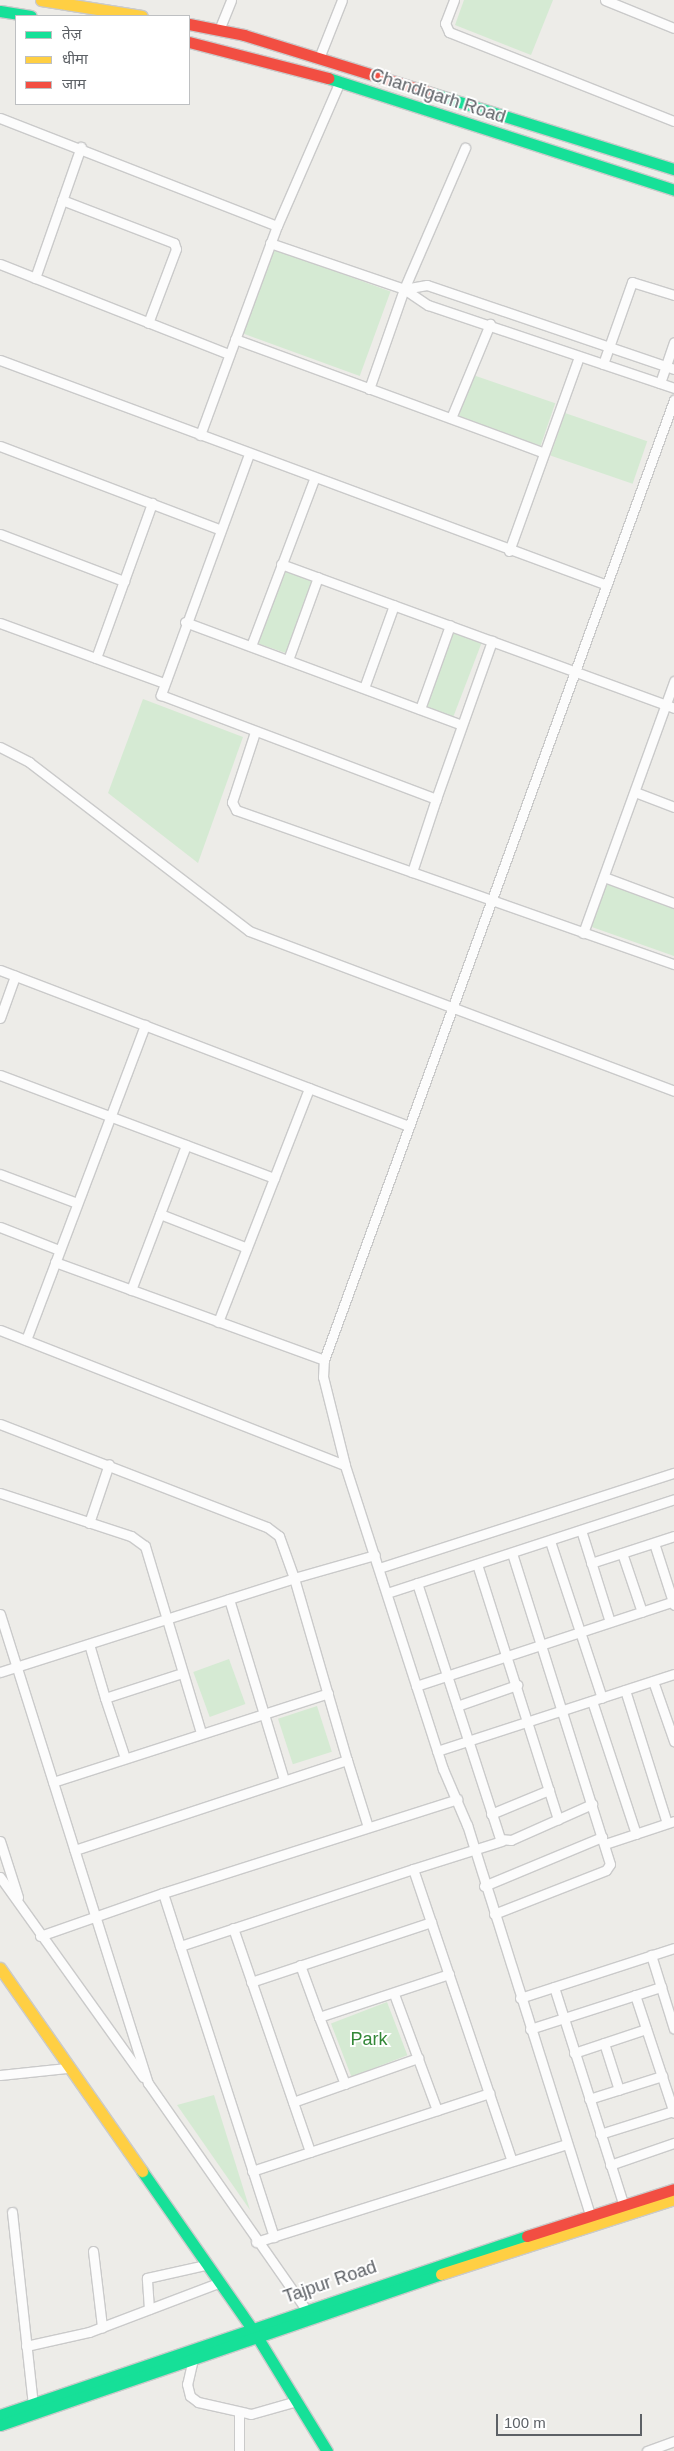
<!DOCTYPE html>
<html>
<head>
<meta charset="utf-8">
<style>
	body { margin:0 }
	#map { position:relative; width:674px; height:2451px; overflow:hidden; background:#edece8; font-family:Arial,"Noto Sans Devanagari",sans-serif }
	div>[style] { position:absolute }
	.green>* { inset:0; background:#d5ead3; transform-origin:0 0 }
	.roads { filter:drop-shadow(1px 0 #cacaca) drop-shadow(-1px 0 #cacaca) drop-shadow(0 1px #cacaca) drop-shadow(0 -1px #cacaca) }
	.street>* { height:9px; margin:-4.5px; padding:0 4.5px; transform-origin:4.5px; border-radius:4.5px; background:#fcfcfc }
	.fast>* { height:11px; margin:-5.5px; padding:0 5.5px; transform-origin:5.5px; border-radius:5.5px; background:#16e098 }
	.slow>* { height:11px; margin:-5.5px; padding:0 5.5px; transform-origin:5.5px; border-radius:5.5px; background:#ffcf43 }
	.jam>* { height:11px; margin:-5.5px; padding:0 5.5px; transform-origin:5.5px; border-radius:5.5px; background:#f24e42 }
	span { translate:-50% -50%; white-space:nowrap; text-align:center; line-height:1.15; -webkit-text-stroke:4px #fff; paint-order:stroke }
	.street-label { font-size:18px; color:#5d6166 }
	.park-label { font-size:18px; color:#338737 }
	.legend { position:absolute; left:15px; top:15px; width:175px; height:90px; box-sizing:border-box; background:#fff; border:1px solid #bec0c2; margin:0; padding:6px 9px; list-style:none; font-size:15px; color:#5d6166 }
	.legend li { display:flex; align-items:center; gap:10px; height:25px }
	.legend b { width:25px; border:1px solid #bec0c2 }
	.scale { position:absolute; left:496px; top:2414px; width:146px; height:22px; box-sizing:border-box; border:2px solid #5d6166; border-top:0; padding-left:6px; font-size:15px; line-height:18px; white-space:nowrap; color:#5d6166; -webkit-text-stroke:4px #fff; paint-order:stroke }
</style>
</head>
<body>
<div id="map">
	<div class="green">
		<i style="clip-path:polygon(464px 0,553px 0,531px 55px,455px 25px)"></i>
		<i style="left:274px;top:249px;width:124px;height:90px;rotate:20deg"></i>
		<i style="left:473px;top:375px;width:87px;height:45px;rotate:19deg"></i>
		<i style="left:565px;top:413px;width:87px;height:45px;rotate:19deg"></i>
		<i style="left:284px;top:570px;width:31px;height:78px;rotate:19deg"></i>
		<i style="left:453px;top:631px;width:31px;height:81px;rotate:21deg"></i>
		<i style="clip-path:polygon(143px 699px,243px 737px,198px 863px,108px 793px)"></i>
		<i style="clip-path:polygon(606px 878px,674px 903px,674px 956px,589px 926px)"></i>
		<i style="left:229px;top:1659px;width:48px;height:38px;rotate:70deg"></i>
		<i style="left:317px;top:1706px;width:48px;height:41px;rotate:72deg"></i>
		<i style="left:387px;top:2002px;width:57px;height:60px;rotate:69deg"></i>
		<i style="clip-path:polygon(214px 2095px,250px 2210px,177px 2105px)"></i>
	</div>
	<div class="roads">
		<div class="street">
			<i style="left:454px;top:0;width:25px;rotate:111deg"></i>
			<i style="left:445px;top:23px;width:10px;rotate:66deg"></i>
			<i style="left:449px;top:32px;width:242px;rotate:21.6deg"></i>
			<i style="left:605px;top:0;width:74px;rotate:22.1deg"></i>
			<i style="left:219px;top:30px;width:32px;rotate:-68deg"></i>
			<i style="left:319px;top:58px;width:62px;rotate:-68.4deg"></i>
			<i style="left:0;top:118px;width:297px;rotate:21.3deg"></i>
			<i style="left:62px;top:200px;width:120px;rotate:21deg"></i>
			<i style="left:174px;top:243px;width:6px;rotate:72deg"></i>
			<i style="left:176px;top:249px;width:79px;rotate:110.7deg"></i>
			<i style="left:270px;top:243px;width:142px;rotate:18.9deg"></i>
			<i style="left:404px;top:289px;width:29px;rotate:34deg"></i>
			<i style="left:428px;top:305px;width:260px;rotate:18.6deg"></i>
			<i style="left:0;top:264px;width:246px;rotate:21.5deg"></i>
			<i style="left:35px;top:278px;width:139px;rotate:-70.7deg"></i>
			<i style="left:404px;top:289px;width:23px;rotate:-10deg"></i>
			<i style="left:427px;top:285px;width:261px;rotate:18.8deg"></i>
			<i style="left:235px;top:339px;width:327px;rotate:20.2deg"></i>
			<i style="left:0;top:360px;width:647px;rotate:20.34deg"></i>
			<i style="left:603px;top:364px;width:87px;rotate:-70.5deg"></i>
			<i style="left:632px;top:282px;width:44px;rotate:17.2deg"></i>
			<i style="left:660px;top:383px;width:43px;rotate:-71.1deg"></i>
			<i style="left:369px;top:389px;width:106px;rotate:-70.7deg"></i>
			<i style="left:404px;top:289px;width:154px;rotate:-66.6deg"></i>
			<i style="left:451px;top:418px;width:102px;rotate:-67.5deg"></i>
			<i style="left:200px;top:435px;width:223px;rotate:-69.8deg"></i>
			<i style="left:277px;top:226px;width:158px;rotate:-66.5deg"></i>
			<i style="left:0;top:446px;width:236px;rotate:20.8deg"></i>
			<i style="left:249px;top:454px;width:257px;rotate:110.1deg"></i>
			<i style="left:161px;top:695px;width:294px;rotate:20.7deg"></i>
			<i style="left:436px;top:799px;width:77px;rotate:108.2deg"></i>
			<i style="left:0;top:534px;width:133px;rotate:20.8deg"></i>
			<i style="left:509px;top:551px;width:206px;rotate:-70.2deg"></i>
			<i style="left:281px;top:564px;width:419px;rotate:20.1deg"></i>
			<i style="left:185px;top:622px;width:293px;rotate:20.4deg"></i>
			<i style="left:0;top:623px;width:175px;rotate:20.1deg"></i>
			<i style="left:251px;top:646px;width:178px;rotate:-69.3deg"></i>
			<i style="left:96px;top:658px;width:165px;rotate:-70.1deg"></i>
			<i style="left:288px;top:660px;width:88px;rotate:-70.1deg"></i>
			<i style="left:364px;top:688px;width:88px;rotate:-70.1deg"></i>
			<i style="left:420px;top:709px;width:89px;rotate:-70.3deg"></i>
			<i style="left:255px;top:732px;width:74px;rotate:108.2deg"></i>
			<i style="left:232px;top:802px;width:9px;rotate:63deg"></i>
			<i style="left:236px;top:810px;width:464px;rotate:19.4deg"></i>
			<i style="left:0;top:747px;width:33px;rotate:27deg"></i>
			<i style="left:29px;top:762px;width:277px;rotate:37.5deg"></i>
			<i style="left:249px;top:931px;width:454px;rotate:20.6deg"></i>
			<i style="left:635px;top:792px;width:42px;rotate:21deg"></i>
			<i style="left:436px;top:799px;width:168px;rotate:-70.5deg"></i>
			<i style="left:604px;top:877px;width:75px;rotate:20.4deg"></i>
			<i style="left:583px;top:933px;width:268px;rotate:-70.1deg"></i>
			<i style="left:0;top:970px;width:438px;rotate:20.9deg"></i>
			<i style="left:0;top:1018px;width:45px;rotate:-70.3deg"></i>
			<i style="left:0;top:1075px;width:293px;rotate:20.6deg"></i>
			<i style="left:0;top:1174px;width:82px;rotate:20.6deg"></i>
			<i style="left:160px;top:1214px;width:93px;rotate:21.3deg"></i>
			<i style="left:0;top:1227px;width:63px;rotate:21.3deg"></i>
			<i style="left:55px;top:1262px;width:286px;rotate:20deg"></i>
			<i style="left:131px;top:1290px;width:155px;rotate:-69.2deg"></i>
			<i style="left:218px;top:1322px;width:251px;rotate:-68.7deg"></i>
			<i style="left:0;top:1330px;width:370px;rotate:21.4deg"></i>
			<i style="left:26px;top:1340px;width:337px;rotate:-69.3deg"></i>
			<i style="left:0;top:1424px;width:286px;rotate:21.1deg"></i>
			<i style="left:267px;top:1527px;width:15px;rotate:37deg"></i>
			<i style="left:279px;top:1536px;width:45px;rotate:70.3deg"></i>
			<i style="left:294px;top:1578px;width:84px;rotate:-15.9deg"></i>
			<i style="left:0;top:1493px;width:138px;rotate:18.2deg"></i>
			<i style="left:131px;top:1536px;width:17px;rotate:36deg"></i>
			<i style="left:145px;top:1546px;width:195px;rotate:73.3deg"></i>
			<i style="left:89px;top:1523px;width:62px;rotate:-71.3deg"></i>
			<i style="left:581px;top:1530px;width:96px;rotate:72.5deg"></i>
			<i style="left:550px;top:1541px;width:165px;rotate:71.7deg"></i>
			<i style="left:654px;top:1543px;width:65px;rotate:72.1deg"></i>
			<i style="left:622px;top:1553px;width:62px;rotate:71.3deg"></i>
			<i style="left:591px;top:1563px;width:87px;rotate:-18deg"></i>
			<i style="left:477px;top:1564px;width:268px;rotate:72.4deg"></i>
			<i style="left:379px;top:1568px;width:310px;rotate:-17.9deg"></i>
			<i style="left:417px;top:1583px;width:269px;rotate:72deg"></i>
			<i style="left:500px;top:1839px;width:11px;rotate:5deg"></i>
			<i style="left:511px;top:1840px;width:89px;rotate:-24deg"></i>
			<i style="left:387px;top:1593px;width:302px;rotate:-18.1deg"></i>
			<i style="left:229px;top:1599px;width:189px;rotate:73.1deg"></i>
			<i style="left:0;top:1614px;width:492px;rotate:72.5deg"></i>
			<i style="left:148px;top:2083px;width:274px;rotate:55.1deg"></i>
			<i style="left:89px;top:1644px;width:56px;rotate:73.5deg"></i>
			<i style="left:0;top:1672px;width:309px;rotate:-17.7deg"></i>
			<i style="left:294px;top:1578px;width:190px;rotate:73.8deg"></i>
			<i style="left:347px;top:1760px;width:287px;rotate:161.7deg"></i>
			<i style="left:653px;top:1681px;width:64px;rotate:70.7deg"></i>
			<i style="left:416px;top:1686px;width:272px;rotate:-18.2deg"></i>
			<i style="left:625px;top:1690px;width:139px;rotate:72.5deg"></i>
			<i style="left:592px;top:1701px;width:140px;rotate:71.7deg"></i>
			<i style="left:457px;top:1706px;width:64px;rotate:-19.3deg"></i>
			<i style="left:437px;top:1751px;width:249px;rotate:-18deg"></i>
			<i style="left:125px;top:1758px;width:63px;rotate:-108.4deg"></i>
			<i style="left:105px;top:1698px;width:81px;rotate:-18deg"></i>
			<i style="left:347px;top:1760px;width:70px;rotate:72.6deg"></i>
			<i style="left:53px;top:1782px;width:289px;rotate:-17.9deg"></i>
			<i style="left:491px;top:1814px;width:63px;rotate:-22.5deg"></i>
			<i style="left:0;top:1841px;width:59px;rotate:72.2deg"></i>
			<i style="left:605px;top:1844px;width:73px;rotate:-18.4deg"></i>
			<i style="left:413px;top:1869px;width:93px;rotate:-17.5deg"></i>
			<i style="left:0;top:1877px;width:246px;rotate:54.4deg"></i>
			<i style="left:484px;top:1886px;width:128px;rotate:-22.6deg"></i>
			<i style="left:494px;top:1914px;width:120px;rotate:-21.4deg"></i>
			<i style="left:606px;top:1870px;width:7px;rotate:-56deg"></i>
			<i style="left:610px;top:1864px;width:326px;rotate:-107.5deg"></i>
			<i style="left:233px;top:1928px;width:237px;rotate:71deg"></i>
			<i style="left:40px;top:1936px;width:130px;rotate:-19.3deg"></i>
			<i style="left:180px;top:1946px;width:245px;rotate:-18.3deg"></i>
			<i style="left:413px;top:1869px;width:308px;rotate:71.3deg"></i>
			<i style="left:651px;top:1955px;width:77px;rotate:72.7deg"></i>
			<i style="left:300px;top:1965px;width:55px;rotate:69.9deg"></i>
			<i style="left:251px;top:1982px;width:190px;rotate:-18.4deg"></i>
			<i style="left:554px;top:1987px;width:234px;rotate:72.3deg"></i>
			<i style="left:394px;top:1994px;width:124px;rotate:69.7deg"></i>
			<i style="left:635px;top:1995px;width:124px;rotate:71.7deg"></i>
			<i style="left:520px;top:1998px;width:162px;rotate:-18deg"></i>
			<i style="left:530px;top:2029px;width:138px;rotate:-17.8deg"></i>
			<i style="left:604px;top:2043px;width:49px;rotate:72.3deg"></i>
			<i style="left:574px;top:2053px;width:76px;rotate:-18.4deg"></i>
			<i style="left:0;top:2075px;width:67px;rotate:-6deg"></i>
			<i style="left:345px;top:2084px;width:72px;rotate:-111.2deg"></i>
			<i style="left:319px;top:2017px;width:137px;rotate:-18.3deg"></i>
			<i style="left:589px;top:2099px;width:77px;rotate:-17.5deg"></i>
			<i style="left:293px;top:2102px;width:133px;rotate:-19.4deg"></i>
			<i style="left:600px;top:2134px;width:77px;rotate:-17.5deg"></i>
			<i style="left:610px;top:2165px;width:68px;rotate:-19deg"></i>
			<i style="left:252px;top:2171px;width:250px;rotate:-18.2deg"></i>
			<i style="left:12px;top:2212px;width:193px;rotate:83.8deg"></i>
			<i style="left:592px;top:2221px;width:415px;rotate:-107.5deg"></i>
			<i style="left:467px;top:1825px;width:61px;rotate:-113.2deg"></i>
			<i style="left:443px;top:1769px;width:319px;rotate:-107.9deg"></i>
			<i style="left:345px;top:1465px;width:91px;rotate:-104deg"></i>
			<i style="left:323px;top:1377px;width:17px;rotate:-87deg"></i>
			<i style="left:324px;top:1360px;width:1022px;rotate:-69.97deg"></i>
			<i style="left:274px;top:2237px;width:361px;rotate:-107.9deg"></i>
			<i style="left:163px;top:1893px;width:309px;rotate:-17.7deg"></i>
			<i style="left:256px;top:2242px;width:326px;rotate:-17.5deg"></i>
			<i style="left:93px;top:2251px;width:77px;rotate:83.2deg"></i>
			<i style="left:149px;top:2309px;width:31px;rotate:-94deg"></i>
			<i style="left:147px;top:2278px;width:59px;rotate:-12.6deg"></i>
			<i style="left:26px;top:2346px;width:65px;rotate:-12.5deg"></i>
			<i style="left:89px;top:2332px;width:138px;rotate:-20.8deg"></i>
			<i style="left:193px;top:2359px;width:26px;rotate:103deg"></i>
			<i style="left:187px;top:2384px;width:12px;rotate:76deg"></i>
			<i style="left:190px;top:2396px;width:10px;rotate:37deg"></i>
			<i style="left:198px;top:2402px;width:54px;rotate:12.8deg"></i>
			<i style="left:251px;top:2414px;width:48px;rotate:-15.8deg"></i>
			<i style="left:239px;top:2412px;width:39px;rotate:90deg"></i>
			<i style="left:647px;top:2451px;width:29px;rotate:-20deg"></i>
		</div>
		<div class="fast">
			<i style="left:0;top:11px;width:31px;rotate:9deg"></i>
			<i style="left:328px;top:78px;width:364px;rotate:17.9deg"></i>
			<i style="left:431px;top:93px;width:255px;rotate:17.4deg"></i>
			<i style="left:142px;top:2171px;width:194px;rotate:55.1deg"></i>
			<i style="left:253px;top:2330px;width:142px;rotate:58.6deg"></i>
			<i style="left:0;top:2415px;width:557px;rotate:-18.76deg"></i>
			<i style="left:0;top:2425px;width:466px;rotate:-18.9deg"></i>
		</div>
		<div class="slow">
			<i style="left:41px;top:0;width:102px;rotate:9deg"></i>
			<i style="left:0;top:1968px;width:248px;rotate:55deg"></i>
			<i style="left:441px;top:2274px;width:245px;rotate:-17.8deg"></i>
		</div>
		<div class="jam">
			<i style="left:189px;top:24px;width:56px;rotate:11.3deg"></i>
			<i style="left:244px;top:35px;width:196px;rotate:17.2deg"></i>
			<i style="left:189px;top:42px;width:144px;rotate:14.5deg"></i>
			<i style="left:527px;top:2236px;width:154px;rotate:-17.7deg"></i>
		</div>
	</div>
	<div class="street-label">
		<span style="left:438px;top:96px;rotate:18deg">Chandigarh Road</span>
		<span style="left:330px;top:2282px;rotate:-19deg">Tajpur Road</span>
	</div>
	<div class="park-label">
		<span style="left:369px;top:2039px">Park</span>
	</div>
	<ul class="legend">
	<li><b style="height:6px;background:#16e098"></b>तेज़</li>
	<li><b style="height:6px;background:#ffcf43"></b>धीमा</li>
	<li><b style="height:6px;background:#f24e42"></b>जाम</li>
	</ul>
	<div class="scale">100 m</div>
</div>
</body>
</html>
